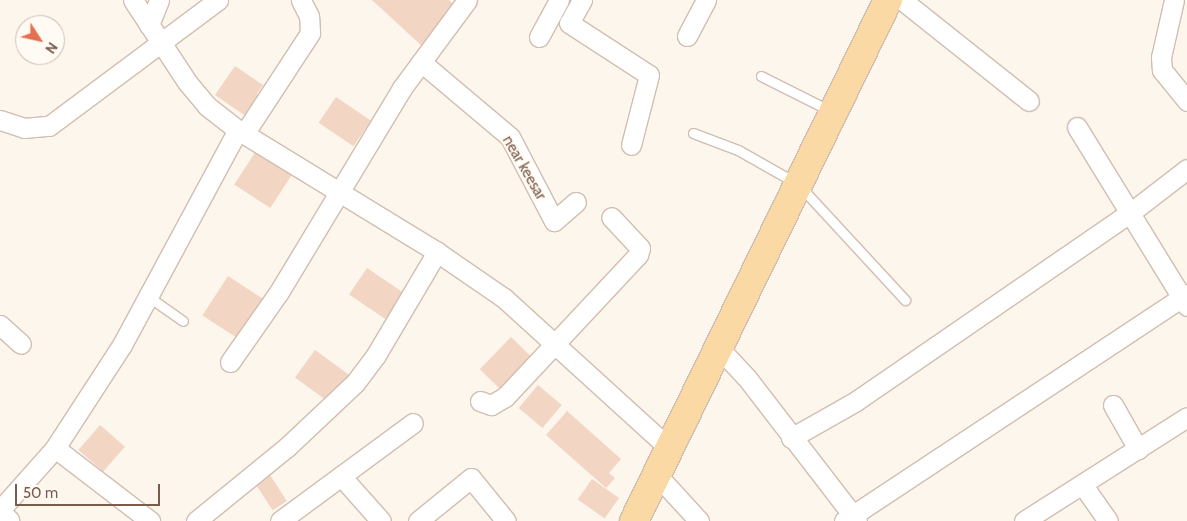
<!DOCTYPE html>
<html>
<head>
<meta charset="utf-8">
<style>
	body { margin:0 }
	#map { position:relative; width:1187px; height:521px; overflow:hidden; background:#fdf6ec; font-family:Cabin,sans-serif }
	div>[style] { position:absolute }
	.building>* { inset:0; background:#f3d5c3; transform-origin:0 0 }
	.roads { filter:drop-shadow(1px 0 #d1beb0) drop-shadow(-1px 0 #d1beb0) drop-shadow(0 1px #d1beb0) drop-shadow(0 -1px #d1beb0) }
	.service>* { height:9px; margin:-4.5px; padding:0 4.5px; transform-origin:4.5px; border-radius:4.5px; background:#fff }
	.minor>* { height:19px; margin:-9.5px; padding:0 9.5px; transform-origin:9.5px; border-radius:9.5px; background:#fff }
	.tertiary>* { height:22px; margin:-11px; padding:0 11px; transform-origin:11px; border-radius:11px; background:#fff }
	.primary>* { height:28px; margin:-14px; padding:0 14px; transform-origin:14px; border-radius:14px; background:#fbd9a5 }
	span { translate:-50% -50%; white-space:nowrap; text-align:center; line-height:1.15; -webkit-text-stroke:4px #fffaf3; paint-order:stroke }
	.street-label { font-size:15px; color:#7a5c4d }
	.north { position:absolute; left:15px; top:15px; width:50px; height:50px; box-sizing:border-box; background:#fffaf3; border:1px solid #cabbb1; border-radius:50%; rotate:125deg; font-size:14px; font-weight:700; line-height:20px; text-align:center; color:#7a5c4d }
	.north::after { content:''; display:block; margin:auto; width:18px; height:22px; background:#e76f51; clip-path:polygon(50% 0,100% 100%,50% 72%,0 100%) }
	.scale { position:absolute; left:15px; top:484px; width:145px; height:22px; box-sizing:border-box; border:2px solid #7a5c4d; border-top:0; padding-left:6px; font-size:15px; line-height:18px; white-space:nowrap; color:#7a5c4d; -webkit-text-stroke:4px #fffaf3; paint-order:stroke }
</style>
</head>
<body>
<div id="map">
	<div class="building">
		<i style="clip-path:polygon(372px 0,449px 0,458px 9px,423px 47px)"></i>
		<i style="clip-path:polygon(235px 66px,263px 85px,257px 94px,262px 97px,247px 117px,215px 95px)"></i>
		<i style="left:336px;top:97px;width:42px;height:31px;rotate:34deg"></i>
		<i style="left:256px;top:151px;width:43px;height:40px;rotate:33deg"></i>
		<i style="left:367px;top:268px;width:45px;height:32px;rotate:34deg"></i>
		<i style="left:228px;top:276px;width:42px;height:47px;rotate:33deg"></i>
		<i style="left:511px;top:337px;width:29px;height:45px;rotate:44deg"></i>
		<i style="left:315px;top:350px;width:47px;height:34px;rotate:36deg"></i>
		<i style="left:538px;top:385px;width:31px;height:30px;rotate:40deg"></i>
		<i style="clip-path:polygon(567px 411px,621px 459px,609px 473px,615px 478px,606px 488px,546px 435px)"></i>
		<i style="left:100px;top:425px;width:33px;height:33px;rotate:41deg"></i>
		<i style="left:270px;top:475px;width:31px;height:17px;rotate:57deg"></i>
		<i style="left:592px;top:479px;width:33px;height:25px;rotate:35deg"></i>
	</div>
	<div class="roads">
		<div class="service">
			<i style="left:761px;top:76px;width:78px;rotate:26.6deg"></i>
			<i style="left:693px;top:133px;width:48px;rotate:20.7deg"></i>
			<i style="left:738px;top:150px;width:69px;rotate:29.5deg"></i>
			<i style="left:798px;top:184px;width:158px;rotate:47.3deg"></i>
			<i style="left:146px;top:295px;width:45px;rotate:35.1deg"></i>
		</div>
		<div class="minor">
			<i style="left:133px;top:0;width:98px;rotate:56.6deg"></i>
			<i style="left:187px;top:82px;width:31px;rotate:50deg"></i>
			<i style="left:207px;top:106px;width:39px;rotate:38deg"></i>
			<i style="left:238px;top:130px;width:233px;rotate:31.5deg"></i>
			<i style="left:437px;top:252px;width:81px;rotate:34.5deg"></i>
			<i style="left:504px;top:298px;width:223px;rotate:42.3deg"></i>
			<i style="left:582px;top:0;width:26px;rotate:119deg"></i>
			<i style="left:569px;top:23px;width:95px;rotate:33deg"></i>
			<i style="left:649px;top:75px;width:72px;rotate:104.4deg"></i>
			<i style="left:902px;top:0;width:162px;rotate:38.5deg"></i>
			<i style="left:1174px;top:0;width:58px;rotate:102.8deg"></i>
			<i style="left:1161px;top:57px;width:13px;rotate:86deg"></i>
			<i style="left:1162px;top:70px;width:40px;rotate:51deg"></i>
			<i style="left:149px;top:25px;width:27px;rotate:-68deg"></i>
			<i style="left:687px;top:36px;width:41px;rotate:-62.2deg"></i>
			<i style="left:539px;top:37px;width:42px;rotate:-61.6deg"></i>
			<i style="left:421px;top:62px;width:116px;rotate:40.1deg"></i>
			<i style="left:510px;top:137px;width:95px;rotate:62.4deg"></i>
			<i style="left:554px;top:221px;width:29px;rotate:-41deg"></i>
			<i style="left:0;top:120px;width:25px;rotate:18deg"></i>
			<i style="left:24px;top:128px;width:25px;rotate:-5deg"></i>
			<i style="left:49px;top:126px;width:211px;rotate:-36.7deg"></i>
			<i style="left:1077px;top:127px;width:210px;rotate:58.4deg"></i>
			<i style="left:244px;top:134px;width:121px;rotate:-56.8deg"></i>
			<i style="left:310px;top:33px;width:17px;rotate:-93deg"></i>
			<i style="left:309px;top:16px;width:18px;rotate:-117deg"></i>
			<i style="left:0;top:325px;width:28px;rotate:42deg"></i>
			<i style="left:718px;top:347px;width:42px;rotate:46.9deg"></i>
			<i style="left:747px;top:378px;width:180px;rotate:52.4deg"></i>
			<i style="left:230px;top:362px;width:85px;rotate:-55deg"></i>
			<i style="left:279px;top:292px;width:238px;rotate:-58.9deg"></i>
			<i style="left:402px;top:88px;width:109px;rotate:-53.5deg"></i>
			<i style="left:480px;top:401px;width:12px;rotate:20deg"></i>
			<i style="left:491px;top:405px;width:16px;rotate:-30deg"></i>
			<i style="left:505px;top:397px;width:195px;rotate:-46.9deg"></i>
			<i style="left:638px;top:255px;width:7px;rotate:-74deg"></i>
			<i style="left:640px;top:248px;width:42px;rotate:-133.1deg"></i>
			<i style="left:1113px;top:405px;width:51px;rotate:60.4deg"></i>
			<i style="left:791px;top:438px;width:75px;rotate:-29.6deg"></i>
			<i style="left:856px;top:401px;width:332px;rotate:-34.5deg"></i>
			<i style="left:1130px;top:213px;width:72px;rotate:-37.7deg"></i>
			<i style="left:55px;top:448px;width:120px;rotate:37.5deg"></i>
			<i style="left:656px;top:474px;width:64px;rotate:47.5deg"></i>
			<i style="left:341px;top:476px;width:60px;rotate:48.4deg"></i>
			<i style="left:1082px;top:484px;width:45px;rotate:54.9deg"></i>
			<i style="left:0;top:510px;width:83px;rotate:-48.4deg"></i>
			<i style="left:55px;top:448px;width:123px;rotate:-57deg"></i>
			<i style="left:122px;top:345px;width:244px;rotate:-61.7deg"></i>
			<i style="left:196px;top:521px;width:117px;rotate:-39.1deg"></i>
			<i style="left:287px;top:447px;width:93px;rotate:-43.3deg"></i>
			<i style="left:355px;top:383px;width:35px;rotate:-53deg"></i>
			<i style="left:376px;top:355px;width:120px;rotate:-59.4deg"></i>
			<i style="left:280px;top:521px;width:165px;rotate:-36.4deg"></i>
			<i style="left:418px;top:521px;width:68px;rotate:-39.1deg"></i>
			<i style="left:471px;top:478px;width:55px;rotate:50.9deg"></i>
			<i style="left:844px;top:521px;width:411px;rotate:-33.5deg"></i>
			<i style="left:1024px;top:521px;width:193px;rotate:-32.5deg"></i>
		</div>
		<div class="tertiary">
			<i style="left:0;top:514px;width:11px;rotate:41deg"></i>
		</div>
		<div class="primary">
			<i style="left:634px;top:521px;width:580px;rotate:-64.01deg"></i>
		</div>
	</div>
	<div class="street-label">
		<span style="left:524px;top:168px;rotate:60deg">near keesar</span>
	</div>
	<div class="north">N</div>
	<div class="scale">50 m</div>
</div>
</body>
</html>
